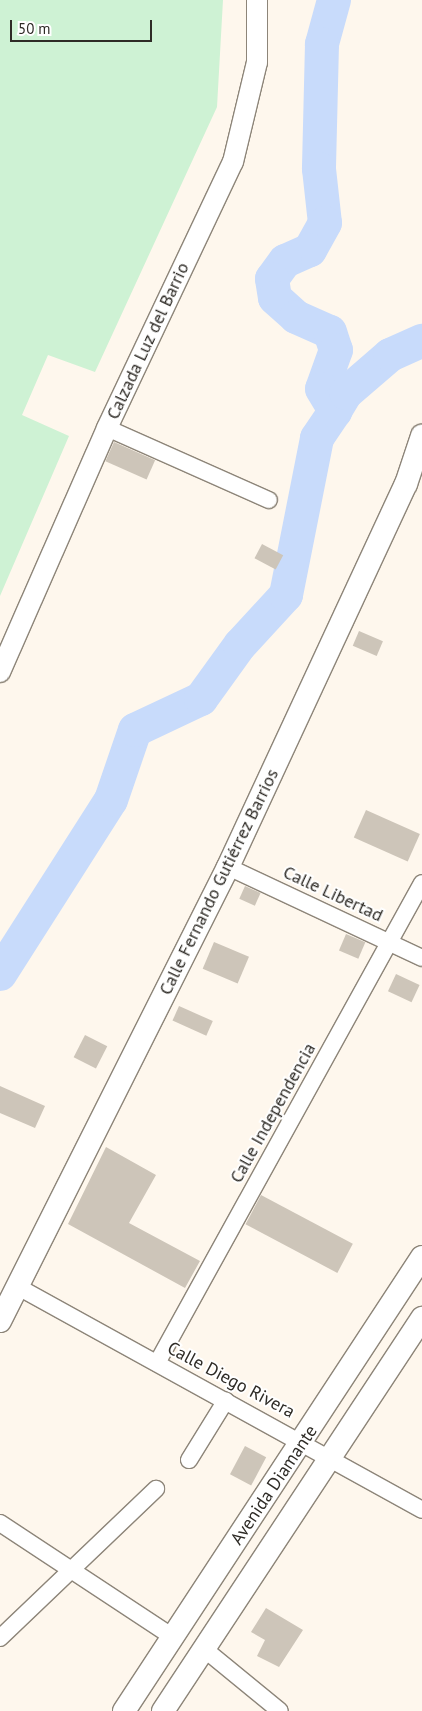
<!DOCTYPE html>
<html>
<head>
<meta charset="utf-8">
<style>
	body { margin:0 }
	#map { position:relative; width:422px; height:1711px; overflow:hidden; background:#fef7ed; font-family:"PT Sans",sans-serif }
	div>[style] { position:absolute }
	.green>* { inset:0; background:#cef2d4 }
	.river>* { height:34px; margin:-17px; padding:0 17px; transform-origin:17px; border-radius:17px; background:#c8dbfb }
	.building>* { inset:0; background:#cdc5b9; transform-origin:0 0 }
	.roads { filter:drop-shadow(1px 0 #8d8579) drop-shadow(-1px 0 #8d8579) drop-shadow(0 1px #8d8579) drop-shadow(0 -1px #8d8579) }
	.minor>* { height:16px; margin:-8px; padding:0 8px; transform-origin:8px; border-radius:8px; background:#fff }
	.tertiary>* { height:20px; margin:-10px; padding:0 10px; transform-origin:10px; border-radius:10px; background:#fff }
	.secondary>* { height:22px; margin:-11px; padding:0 11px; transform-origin:11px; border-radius:11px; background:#fff }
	span { translate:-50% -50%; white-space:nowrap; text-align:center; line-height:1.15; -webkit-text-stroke:4px #fff; paint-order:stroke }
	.street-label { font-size:18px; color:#2e2b26 }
	.scale { position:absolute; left:10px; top:20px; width:142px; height:22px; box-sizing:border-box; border:2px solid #2e2b26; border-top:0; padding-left:6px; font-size:15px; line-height:18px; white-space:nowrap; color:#2e2b26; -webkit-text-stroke:4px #fff; paint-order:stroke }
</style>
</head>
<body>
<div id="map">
	<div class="green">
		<i style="clip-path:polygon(0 0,223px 0,217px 107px,95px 372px,48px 355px,22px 415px,69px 436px,0 596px)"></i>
	</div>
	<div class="river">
		<i style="left:334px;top:0;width:46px;rotate:105.3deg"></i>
		<i style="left:322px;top:44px;width:125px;rotate:91.4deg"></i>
		<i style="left:319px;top:169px;width:54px;rotate:83.7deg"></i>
		<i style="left:325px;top:223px;width:31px;rotate:119deg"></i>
		<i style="left:310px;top:250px;width:27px;rotate:156deg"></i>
		<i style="left:285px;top:261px;width:22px;rotate:126deg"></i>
		<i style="left:272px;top:279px;width:19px;rotate:81deg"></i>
		<i style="left:275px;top:298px;width:28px;rotate:42deg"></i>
		<i style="left:296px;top:317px;width:37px;rotate:24deg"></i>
		<i style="left:330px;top:332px;width:19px;rotate:72deg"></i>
		<i style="left:336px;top:350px;width:41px;rotate:109.7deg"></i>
		<i style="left:322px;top:389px;width:26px;rotate:59deg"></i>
		<i style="left:0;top:974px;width:206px;rotate:-57.5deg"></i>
		<i style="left:111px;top:800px;width:74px;rotate:-71.1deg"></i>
		<i style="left:135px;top:730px;width:73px;rotate:-25.2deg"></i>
		<i style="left:201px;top:699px;width:67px;rotate:-54.2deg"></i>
		<i style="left:240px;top:645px;width:68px;rotate:-47.4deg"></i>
		<i style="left:286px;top:595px;width:160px;rotate:-78.8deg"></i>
		<i style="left:317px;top:438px;width:32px;rotate:-56deg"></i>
		<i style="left:335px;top:411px;width:21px;rotate:-59deg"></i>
		<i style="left:346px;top:393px;width:58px;rotate:-40.8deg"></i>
		<i style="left:390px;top:355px;width:35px;rotate:-24deg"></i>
	</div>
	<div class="building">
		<i style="left:114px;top:442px;width:45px;height:21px;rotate:24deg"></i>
		<i style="left:262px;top:544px;width:24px;height:16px;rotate:28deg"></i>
		<i style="left:359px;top:631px;width:26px;height:16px;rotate:23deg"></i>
		<i style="left:366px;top:810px;width:59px;height:30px;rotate:24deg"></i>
		<i style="left:245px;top:886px;width:17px;height:14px;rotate:24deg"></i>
		<i style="left:346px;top:934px;width:21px;height:18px;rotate:23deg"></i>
		<i style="left:214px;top:942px;width:38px;height:29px;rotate:23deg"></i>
		<i style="left:396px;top:974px;width:26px;height:19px;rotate:25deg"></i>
		<i style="left:179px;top:1006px;width:37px;height:16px;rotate:24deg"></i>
		<i style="left:85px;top:1035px;width:25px;height:25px;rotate:27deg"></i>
		<i style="clip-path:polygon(0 1086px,45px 1106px,35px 1128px,0 1113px)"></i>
		<i style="clip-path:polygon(106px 1147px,156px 1175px,129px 1223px,200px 1261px,185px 1288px,68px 1224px)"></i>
		<i style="left:261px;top:1195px;width:104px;height:33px;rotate:28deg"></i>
		<i style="left:245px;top:1446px;width:24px;height:32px;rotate:28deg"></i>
		<i style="clip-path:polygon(266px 1608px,303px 1630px,279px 1667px,257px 1656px,265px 1640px,251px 1632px)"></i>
	</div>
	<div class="roads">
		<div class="minor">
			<i style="left:107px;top:428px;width:177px;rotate:24deg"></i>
			<i style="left:228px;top:867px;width:214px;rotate:25.1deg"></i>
			<i style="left:20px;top:1288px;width:459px;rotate:28.9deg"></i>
			<i style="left:157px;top:1363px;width:548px;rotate:-61.1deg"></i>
			<i style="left:189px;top:1460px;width:70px;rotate:-58.3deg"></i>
			<i style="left:0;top:1523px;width:207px;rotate:33.4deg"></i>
			<i style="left:0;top:1638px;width:216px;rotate:-43.7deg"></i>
			<i style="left:203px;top:1648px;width:99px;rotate:39.3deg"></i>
		</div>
		<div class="tertiary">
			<i style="left:0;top:672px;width:266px;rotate:-66.3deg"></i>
			<i style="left:107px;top:428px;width:294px;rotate:-64.7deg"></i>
			<i style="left:233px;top:162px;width:103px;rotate:-76.5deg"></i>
			<i style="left:257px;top:62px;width:62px;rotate:-90deg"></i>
		</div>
		<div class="secondary">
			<i style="left:0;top:1321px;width:508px;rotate:-63.33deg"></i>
			<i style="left:228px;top:867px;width:422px;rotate:-65.1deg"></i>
			<i style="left:406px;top:484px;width:51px;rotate:-71.6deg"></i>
			<i style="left:124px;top:1711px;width:543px;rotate:-56.72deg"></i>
			<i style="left:163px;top:1711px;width:471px;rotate:-56.6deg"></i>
		</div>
	</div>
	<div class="street-label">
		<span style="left:148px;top:341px;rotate:-65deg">Calzada Luz del Barrio</span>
		<span style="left:219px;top:882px;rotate:-64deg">Calle Fernando Gutiérrez Barrios</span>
		<span style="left:333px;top:894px;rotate:25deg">Calle Libertad</span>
		<span style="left:273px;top:1113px;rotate:-61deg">Calle Independencia</span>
		<span style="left:231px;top:1380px;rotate:28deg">Calle Diego Rivera</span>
		<span style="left:274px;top:1485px;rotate:-56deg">Avenida Diamante</span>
	</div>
	<div class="scale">50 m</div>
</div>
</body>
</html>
